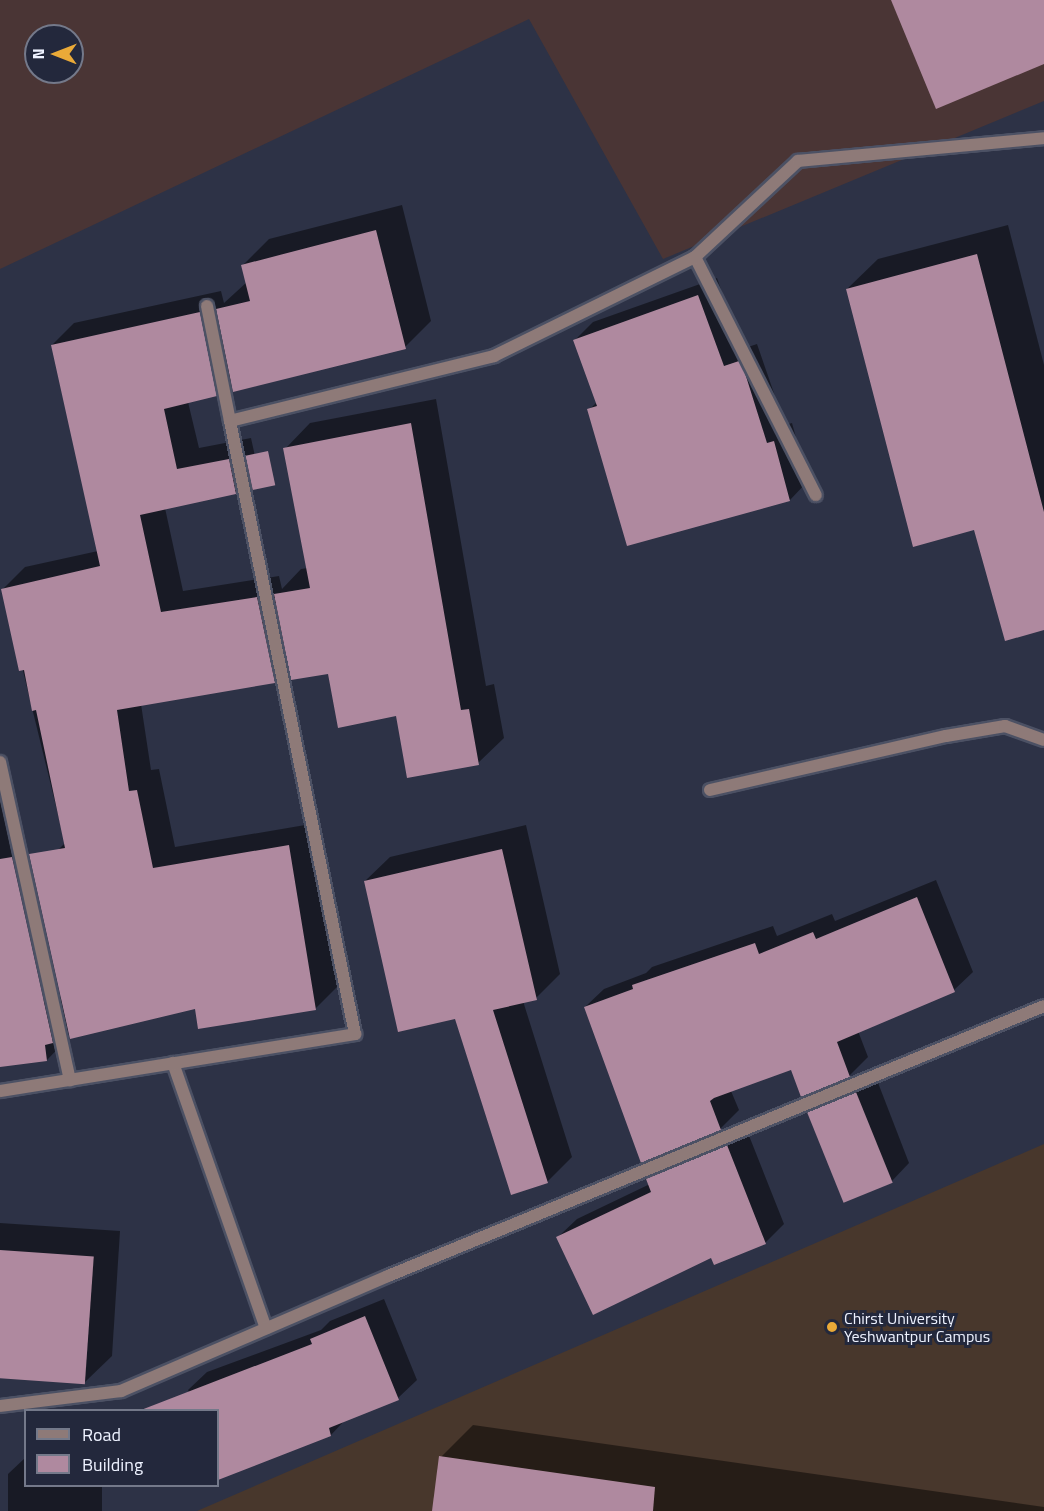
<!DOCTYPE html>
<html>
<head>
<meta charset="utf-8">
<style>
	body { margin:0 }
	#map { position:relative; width:1044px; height:1511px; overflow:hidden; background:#2d3246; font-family:"Titillium Web",sans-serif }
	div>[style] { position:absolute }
	.industrial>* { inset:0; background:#4a3535 }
	.education>* { inset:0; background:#48372c }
	.shadow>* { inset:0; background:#0007 }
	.building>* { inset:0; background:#af899f; transform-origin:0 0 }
	.roads { filter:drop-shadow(2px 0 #4c5164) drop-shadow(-2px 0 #4c5164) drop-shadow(0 2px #4c5164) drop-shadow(0 -2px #4c5164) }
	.street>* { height:12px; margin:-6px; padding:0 6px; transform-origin:6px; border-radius:6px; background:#8e7a78 }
	.dots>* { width:16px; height:16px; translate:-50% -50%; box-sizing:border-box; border:3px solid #23283c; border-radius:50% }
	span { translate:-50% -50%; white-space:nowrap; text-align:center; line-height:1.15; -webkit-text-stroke:6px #23283c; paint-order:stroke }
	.poi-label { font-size:16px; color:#eef2ff }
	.left { translate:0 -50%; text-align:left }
	.legend { position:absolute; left:24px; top:1409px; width:195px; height:78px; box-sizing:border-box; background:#23283c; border:2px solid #74798a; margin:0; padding:8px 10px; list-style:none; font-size:18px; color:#eef2ff }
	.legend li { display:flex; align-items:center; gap:12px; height:30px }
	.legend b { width:30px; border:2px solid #74798a }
	.north { position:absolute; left:24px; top:24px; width:60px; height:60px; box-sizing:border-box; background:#23283c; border:2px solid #74798a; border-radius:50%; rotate:270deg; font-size:16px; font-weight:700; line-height:24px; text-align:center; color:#eef2ff }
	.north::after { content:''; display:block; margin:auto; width:21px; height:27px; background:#eaaa38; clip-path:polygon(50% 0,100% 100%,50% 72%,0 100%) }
</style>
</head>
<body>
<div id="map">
	<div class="industrial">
		<i style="clip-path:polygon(evenodd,0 0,1044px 0,1044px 101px,663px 259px,529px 19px,0 269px,0 0,36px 36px,72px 36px,72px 72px,36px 72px,36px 36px)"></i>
	</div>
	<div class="education">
		<i style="clip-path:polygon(1044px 1144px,1044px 1511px,197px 1511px)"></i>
	</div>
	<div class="shadow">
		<i style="clip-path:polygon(402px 205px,431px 321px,405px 347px,232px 379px,216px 395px,188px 402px,199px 448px,251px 438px,258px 470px,236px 492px,165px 508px,183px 591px,279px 576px,282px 589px,301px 569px,308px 568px,285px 449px,310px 423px,436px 399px,486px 686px,494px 684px,504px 738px,478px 763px,329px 672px,290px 666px,274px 681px,141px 704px,151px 770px,159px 769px,175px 847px,311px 824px,337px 987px,315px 1009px,196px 1007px,59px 849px,65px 843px,3px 589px,25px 567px,98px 551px,52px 345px,74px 323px,221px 291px,224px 303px,247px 282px,243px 265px,269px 239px)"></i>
		<i style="clip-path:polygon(1008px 225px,1044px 365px,1044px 629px,975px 529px,847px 289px,878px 259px)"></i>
		<i style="clip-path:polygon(717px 278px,742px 349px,757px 344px,785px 425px,792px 423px,808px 481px,790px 500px,589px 410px,597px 402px,575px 340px,593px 322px)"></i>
		<i style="clip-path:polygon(0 789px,38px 1001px,64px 997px,69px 1037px,47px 1060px,0 1066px)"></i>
		<i style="clip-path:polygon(526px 825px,560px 974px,536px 998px,523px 1001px,572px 1157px,547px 1182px,456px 1017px,365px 881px,390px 857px)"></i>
		<i style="clip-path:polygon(936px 880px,973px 972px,954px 990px,858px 1031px,868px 1057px,849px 1076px,802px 1095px,792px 1068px,731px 1091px,739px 1110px,720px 1129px,585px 1007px,604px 989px,646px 973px,652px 967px,773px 926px,777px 936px,832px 914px,835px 921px)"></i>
		<i style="clip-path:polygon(875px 1075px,909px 1163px,891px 1182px,809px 1113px,828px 1094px)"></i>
		<i style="clip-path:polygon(746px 1128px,784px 1224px,766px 1242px,715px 1263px,711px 1256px,558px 1237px,577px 1219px,650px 1184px,648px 1179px,667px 1160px)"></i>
		<i style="clip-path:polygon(0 1223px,120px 1231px,112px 1356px,85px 1382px,0 1377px)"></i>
		<i style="clip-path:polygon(384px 1299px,417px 1380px,398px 1398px,345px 1420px,331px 1435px,222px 1477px,218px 1465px,218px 1410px,196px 1410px,188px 1390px,207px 1372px,321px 1330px,330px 1321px)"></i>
		<i style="clip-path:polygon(473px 1425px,1044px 1507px,1044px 1511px,433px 1511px,441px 1457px)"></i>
		<i style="clip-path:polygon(26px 1457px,26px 1486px,102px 1486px,102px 1511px,8px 1511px,8px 1474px)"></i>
	</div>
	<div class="building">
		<i style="clip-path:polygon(891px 0,1044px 0,1044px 64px,936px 109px)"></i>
		<i style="clip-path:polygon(376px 230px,406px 349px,233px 392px,216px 309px,250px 301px,241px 265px)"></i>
		<i style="clip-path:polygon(977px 254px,1044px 512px,1044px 630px,1005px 641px,974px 530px,913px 547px,846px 289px)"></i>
		<i style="clip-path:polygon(698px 295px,724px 366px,739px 361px,745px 373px,767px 443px,774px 441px,790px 501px,627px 546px,587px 409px,597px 406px,573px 340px)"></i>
		<i style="clip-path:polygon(200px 312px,217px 396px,164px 409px,177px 469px,229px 459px,236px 494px,140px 515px,161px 612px,257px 597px,275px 683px,117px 710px,129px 791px,137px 790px,153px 868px,289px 845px,316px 1010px,198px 1029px,195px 1009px,70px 1039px,29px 854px,65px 848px,36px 710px,32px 711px,24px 670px,19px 671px,1px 589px,100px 566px,51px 345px)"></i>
		<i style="clip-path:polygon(411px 423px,461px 710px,469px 709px,479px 765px,407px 778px,396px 716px,338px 728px,328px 674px,291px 680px,274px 594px,310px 588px,283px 448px)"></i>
		<i style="left:268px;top:451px;width:35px;height:23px;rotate:78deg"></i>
		<i style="clip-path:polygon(502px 849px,537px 1000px,493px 1010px,548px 1183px,511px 1195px,455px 1019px,398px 1032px,364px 881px)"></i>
		<i style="clip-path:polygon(12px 857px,53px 1043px,45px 1045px,47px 1061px,0 1067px,0 859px)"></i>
		<i style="clip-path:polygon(917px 897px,955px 992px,837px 1042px,850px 1077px,801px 1097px,791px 1070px,714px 1098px,710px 1101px,721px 1130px,641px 1163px,584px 1007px,633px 989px,632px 985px,755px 943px,759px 954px,813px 932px,816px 939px)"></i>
		<i style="left:856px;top:1092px;width:98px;height:53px;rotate:68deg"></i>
		<i style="clip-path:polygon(727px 1145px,766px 1244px,714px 1265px,711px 1258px,593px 1315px,556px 1237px,651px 1192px,646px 1179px)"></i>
		<i style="left:0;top:1250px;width:94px;height:128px;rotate:4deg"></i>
		<i style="clip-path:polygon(365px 1316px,399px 1400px,329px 1428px,331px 1436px,218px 1480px,218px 1410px,141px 1410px,312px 1344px,310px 1339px)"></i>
		<i style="clip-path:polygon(439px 1456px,655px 1487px,653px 1511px,432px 1511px)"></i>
	</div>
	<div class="roads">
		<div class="street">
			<i style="left:695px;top:257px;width:267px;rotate:63.1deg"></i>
			<i style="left:207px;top:306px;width:117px;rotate:78.7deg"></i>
			<i style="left:0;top:762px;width:326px;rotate:77.6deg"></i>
			<i style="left:710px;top:790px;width:242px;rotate:-12.9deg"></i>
			<i style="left:946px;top:736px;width:60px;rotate:-9.6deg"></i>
			<i style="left:1005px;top:726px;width:41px;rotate:19.7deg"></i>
			<i style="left:173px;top:1063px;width:281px;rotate:70.7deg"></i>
			<i style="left:0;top:1091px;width:360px;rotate:-9.1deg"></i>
			<i style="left:355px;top:1034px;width:626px;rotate:-101.53deg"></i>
			<i style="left:230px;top:421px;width:272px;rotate:-13.8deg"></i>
			<i style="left:494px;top:356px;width:224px;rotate:-26.2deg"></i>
			<i style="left:695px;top:257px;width:141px;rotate:-43deg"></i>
			<i style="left:798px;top:161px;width:247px;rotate:-5.3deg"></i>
			<i style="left:0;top:1406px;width:122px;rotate:-7.1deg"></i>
			<i style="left:121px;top:1391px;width:291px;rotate:-23.3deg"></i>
			<i style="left:388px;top:1276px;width:709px;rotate:-22.37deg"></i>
		</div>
	</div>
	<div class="dots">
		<i style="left:832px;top:1327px;background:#eaaa38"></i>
	</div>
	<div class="poi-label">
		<span class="left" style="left:844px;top:1327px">Chirst University<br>Yeshwantpur Campus</span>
	</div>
	<ul class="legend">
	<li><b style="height:8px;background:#8e7a78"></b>Road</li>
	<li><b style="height:16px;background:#af899f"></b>Building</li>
	</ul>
	<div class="north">N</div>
</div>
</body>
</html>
